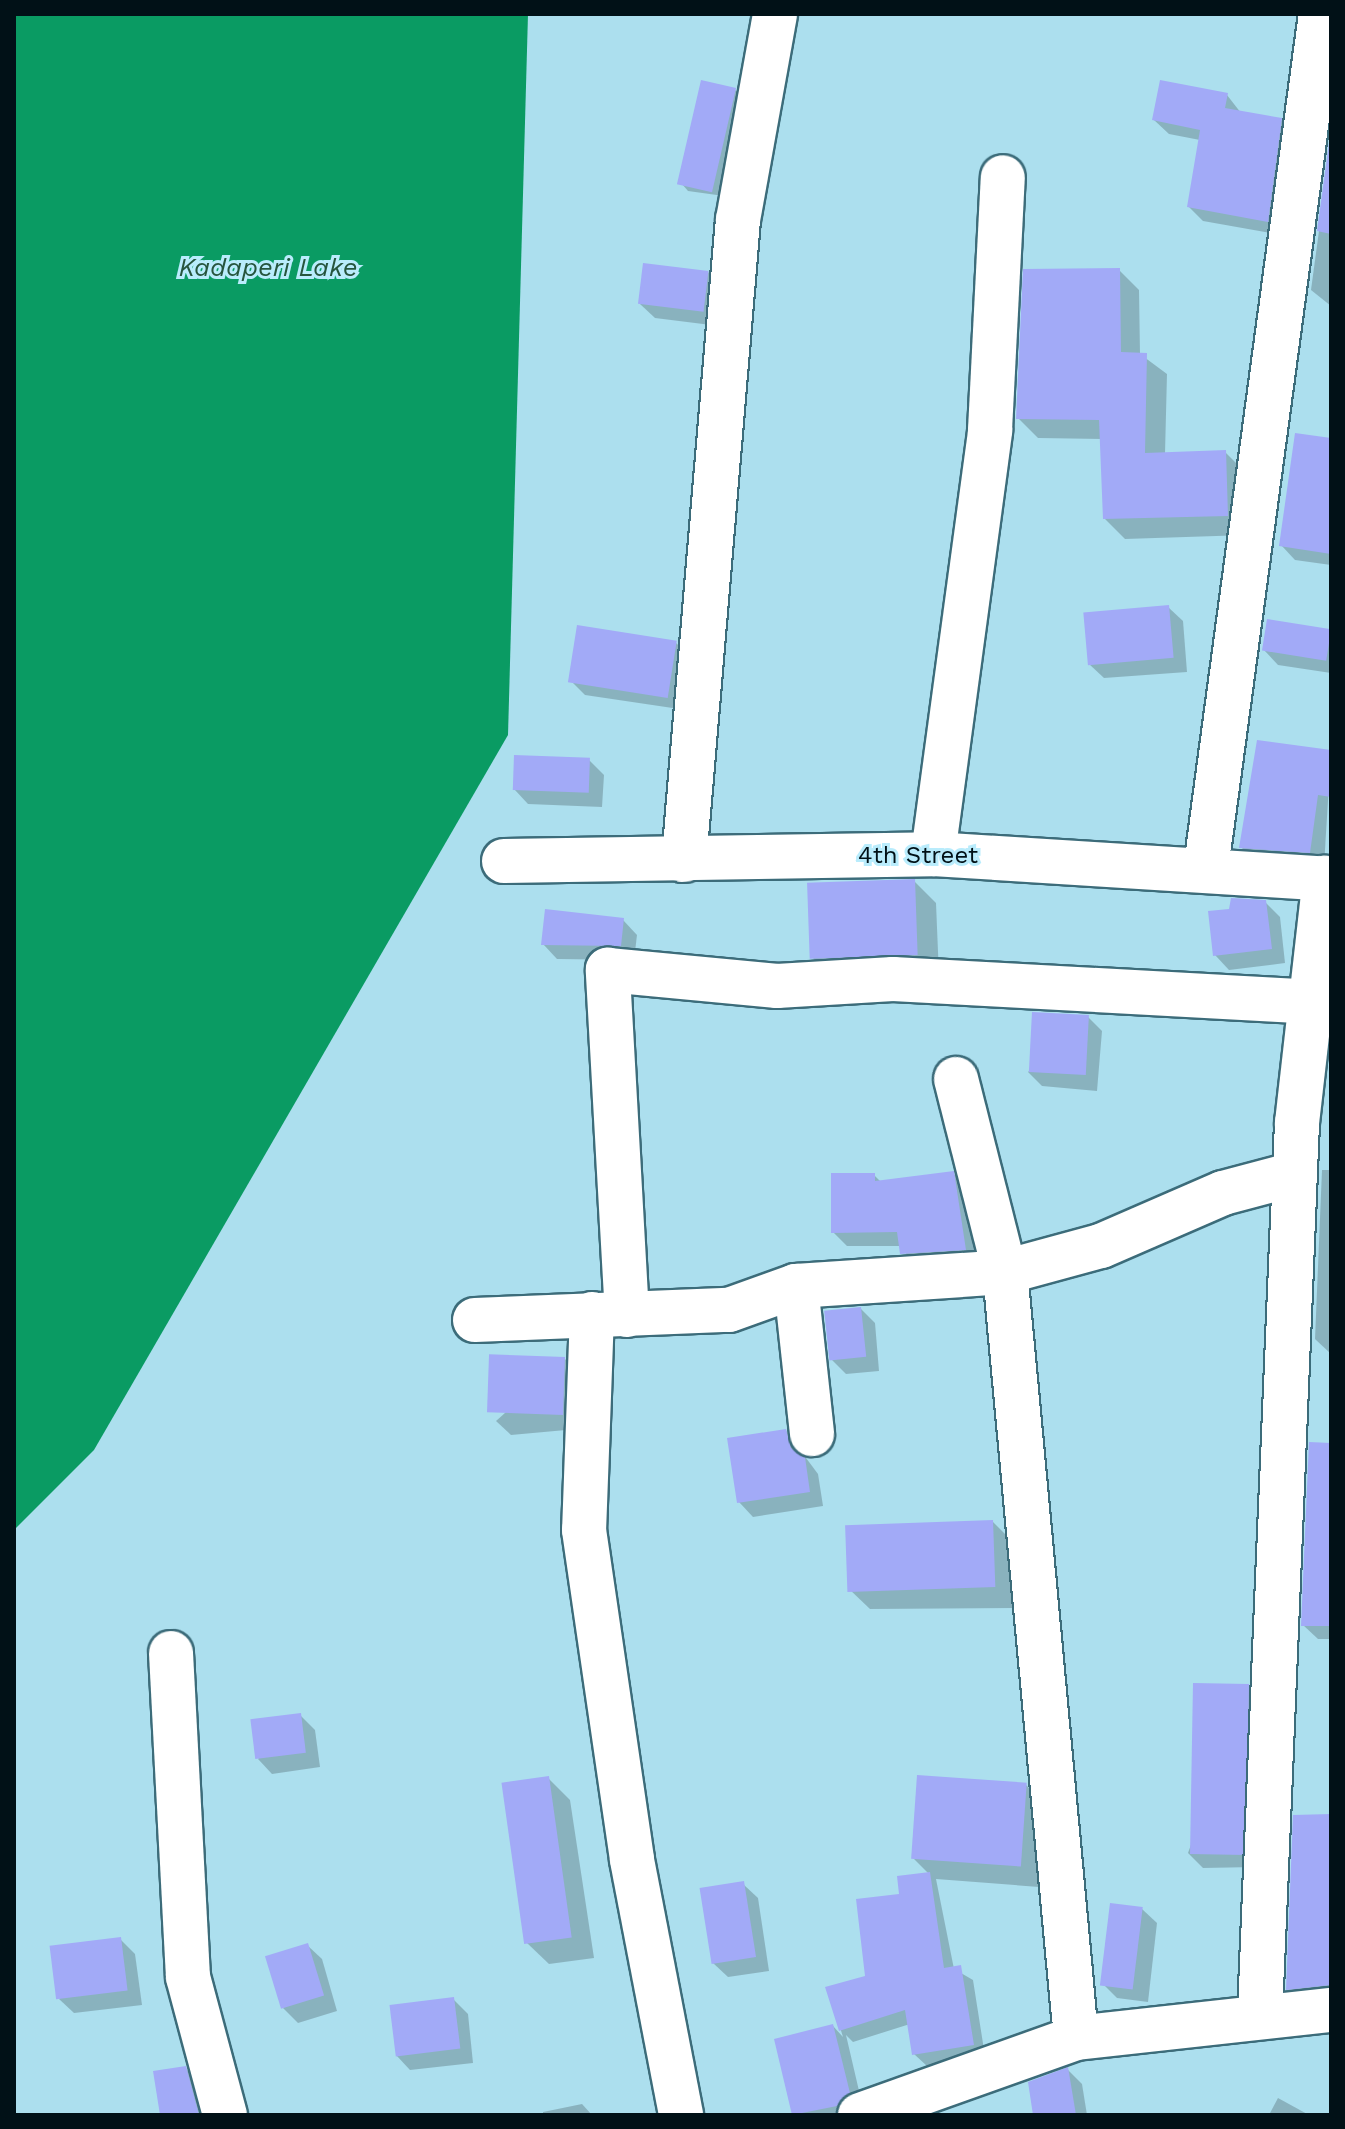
<!DOCTYPE html>
<html>
<head>
<meta charset="utf-8">
<style>
	body { margin:0 }
	#map { position:relative; width:1345px; height:2129px; overflow:hidden; background:#acdfee; font-family:"Work Sans",sans-serif }
	div>[style] { position:absolute }
	.water>* { inset:0; background:#0a9b63 }
	.shadow>* { inset:0; background:#0003 }
	.building>* { inset:0; background:#a2aaf7; transform-origin:0 0 }
	.roads { filter:drop-shadow(2px 0 #3c6c7a) drop-shadow(-2px 0 #3c6c7a) drop-shadow(0 2px #3c6c7a) drop-shadow(0 -2px #3c6c7a) }
	.minor>* { height:44px; margin:-22px; padding:0 22px; transform-origin:22px; border-radius:22px; background:#fff }
	span { translate:-50% -50%; white-space:nowrap; text-align:center; line-height:1.15; -webkit-text-stroke:6px #b9ecfc; paint-order:stroke }
	.street-label { font-size:24px; color:#011117 }
	.water-label { font-size:26px; color:#26553d; font-style:italic }
	.frame { position:absolute; inset:0; border:16px solid #011117; pointer-events:none }
</style>
</head>
<body>
<div id="map">
	<div class="water">
		<i style="clip-path:polygon(14px 14px,528px 14px,508px 735px,94px 1450px,14px 1530px)"></i>
	</div>
	<div class="shadow">
		<i style="clip-path:polygon(735px 90px,742px 96px,724px 196px,688px 191px,682px 184px)"></i>
		<i style="clip-path:polygon(1227px 95px,1241px 113px,1281px 120px,1295px 135px,1282px 235px,1203px 221px,1189px 207px,1200px 140px,1169px 134px,1154px 120px)"></i>
		<i style="clip-path:polygon(1331px 142px,1331px 306px,1311px 290px)"></i>
		<i style="clip-path:polygon(1119px 270px,1139px 290px,1140px 354px,1167px 374px,1165px 454px,1225px 452px,1245px 472px,1247px 535px,1125px 539px,1105px 519px,1102px 439px,1038px 438px,1018px 418px)"></i>
		<i style="clip-path:polygon(708px 272px,722px 287px,719px 326px,655px 318px,640px 304px)"></i>
		<i style="clip-path:polygon(1331px 440px,1331px 565px,1295px 560px,1281px 545px)"></i>
		<i style="clip-path:polygon(1168px 607px,1183px 621px,1187px 672px,1104px 678px,1089px 664px)"></i>
		<i style="clip-path:polygon(1331px 631px,1331px 673px,1278px 665px,1264px 650px)"></i>
		<i style="clip-path:polygon(676px 643px,691px 657px,686px 710px,585px 695px,571px 681px)"></i>
		<i style="clip-path:polygon(1331px 752px,1324px 866px,1255px 862px,1241px 847px)"></i>
		<i style="clip-path:polygon(589px 760px,604px 775px,602px 807px,528px 804px,514px 789px)"></i>
		<i style="clip-path:polygon(914px 881px,936px 903px,939px 976px,834px 980px,813px 958px)"></i>
		<i style="clip-path:polygon(1265px 902px,1280px 917px,1285px 963px,1229px 970px,1215px 955px)"></i>
		<i style="clip-path:polygon(623px 920px,637px 935px,634px 960px,557px 959px,543px 944px)"></i>
		<i style="clip-path:polygon(1088px 1017px,1102px 1031px,1097px 1091px,1042px 1086px,1028px 1072px)"></i>
		<i style="clip-path:polygon(1322px 1170px,1331px 1170px,1331px 1354px,1315px 1339px)"></i>
		<i style="clip-path:polygon(953px 1173px,967px 1188px,980px 1263px,916px 1268px,901px 1246px,847px 1246px,833px 1232px,874px 1175px,881px 1182px)"></i>
		<i style="clip-path:polygon(861px 1309px,875px 1323px,879px 1371px,846px 1374px,831px 1359px)"></i>
		<i style="clip-path:polygon(565px 1359px,579px 1373px,577px 1429px,511px 1435px,496px 1421px)"></i>
		<i style="clip-path:polygon(786px 1431px,818px 1474px,823px 1506px,753px 1517px,739px 1502px)"></i>
		<i style="clip-path:polygon(1331px 1445px,1331px 1639px,1318px 1639px,1303px 1625px)"></i>
		<i style="clip-path:polygon(993px 1522px,1014px 1543px,1015px 1608px,870px 1609px,848px 1588px)"></i>
		<i style="clip-path:polygon(1248px 1686px,1262px 1701px,1255px 1867px,1203px 1868px,1188px 1853px)"></i>
		<i style="clip-path:polygon(300px 1715px,315px 1730px,320px 1767px,272px 1774px,258px 1759px)"></i>
		<i style="clip-path:polygon(548px 1778px,570px 1800px,594px 1958px,549px 1964px,527px 1943px)"></i>
		<i style="clip-path:polygon(1026px 1785px,1048px 1807px,1052px 1888px,936px 1879px,954px 1969px,973px 1980px,985px 2056px,927px 2066px,914px 2054px,910px 2024px,853px 2042px,846px 2035px,863px 2108px,857px 2115px,794px 2115px,776px 2041px,833px 2026px,843px 2037px,828px 1989px,867px 1977px,902px 1896px,929px 1874px,913px 1858px)"></i>
		<i style="clip-path:polygon(1331px 1816px,1331px 2004px,1302px 2003px,1288px 1989px)"></i>
		<i style="clip-path:polygon(743px 1884px,758px 1898px,769px 1971px,728px 1977px,713px 1963px)"></i>
		<i style="clip-path:polygon(1142px 1909px,1157px 1923px,1148px 2002px,1117px 1998px,1103px 1984px)"></i>
		<i style="clip-path:polygon(120px 1939px,135px 1954px,142px 2005px,74px 2013px,59px 1999px)"></i>
		<i style="clip-path:polygon(307px 1945px,322px 1959px,337px 2011px,298px 2023px,283px 2008px)"></i>
		<i style="clip-path:polygon(453px 1999px,468px 2014px,473px 2063px,410px 2070px,396px 2055px)"></i>
		<i style="clip-path:polygon(185px 2068px,200px 2082px,209px 2115px,162px 2115px)"></i>
		<i style="clip-path:polygon(1068px 2070px,1082px 2084px,1087px 2115px,1035px 2115px)"></i>
		<i style="clip-path:polygon(1278px 2098px,1309px 2115px,1269px 2115px)"></i>
		<i style="clip-path:polygon(582px 2104px,592px 2115px,543px 2115px,543px 2112px)"></i>
	</div>
	<div class="building">
		<i style="left:701px;top:80px;width:36px;height:107px;rotate:13deg"></i>
		<i style="clip-path:polygon(1160px 80px,1228px 93px,1225px 108px,1282px 118px,1268px 222px,1187px 207px,1200px 130px,1152px 120px)"></i>
		<i style="clip-path:polygon(1331px 128px,1331px 234px,1317px 231px)"></i>
		<i style="left:643px;top:263px;width:66px;height:41px;rotate:7deg"></i>
		<i style="clip-path:polygon(1120px 268px,1121px 352px,1147px 353px,1145px 453px,1226px 450px,1228px 516px,1103px 519px,1099px 420px,1016px 419px,1023px 269px)"></i>
		<i style="clip-path:polygon(1295px 433px,1331px 438px,1331px 554px,1279px 546px)"></i>
		<i style="left:1169px;top:605px;width:53px;height:86px;rotate:85deg"></i>
		<i style="left:1267px;top:619px;width:65px;height:32px;rotate:9deg"></i>
		<i style="left:577px;top:625px;width:101px;height:58px;rotate:9deg"></i>
		<i style="clip-path:polygon(1257px 740px,1331px 750px,1331px 797px,1318px 795px,1310px 853px,1239px 848px)"></i>
		<i style="left:514px;top:755px;width:76px;height:35px;rotate:2deg"></i>
		<i style="left:915px;top:879px;width:76px;height:108px;rotate:88deg"></i>
		<i style="clip-path:polygon(1231px 898px,1266px 900px,1272px 949px,1213px 956px,1208px 911px,1229px 909px)"></i>
		<i style="clip-path:polygon(545px 909px,624px 918px,621px 946px,541px 945px)"></i>
		<i style="left:1032px;top:1012px;width:57px;height:60px;rotate:3deg"></i>
		<i style="clip-path:polygon(954px 1171px,966px 1250px,900px 1254px,897px 1232px,831px 1233px,831px 1173px,875px 1173px,875px 1181px)"></i>
		<i style="left:861px;top:1307px;width:50px;height:37px;rotate:84deg"></i>
		<i style="left:565px;top:1357px;width:58px;height:76px;rotate:92deg"></i>
		<i style="clip-path:polygon(786px 1429px,791px 1448px,805px 1457px,810px 1492px,737px 1503px,727px 1438px)"></i>
		<i style="clip-path:polygon(1309px 1442px,1331px 1443px,1331px 1626px,1301px 1626px)"></i>
		<i style="left:993px;top:1520px;width:67px;height:148px;rotate:88deg"></i>
		<i style="left:1193px;top:1683px;width:56px;height:171px;rotate:1deg"></i>
		<i style="left:301px;top:1713px;width:40px;height:51px;rotate:83deg"></i>
		<i style="left:917px;top:1775px;width:110px;height:84px;rotate:4deg"></i>
		<i style="left:549px;top:1776px;width:163px;height:48px;rotate:82deg"></i>
		<i style="clip-path:polygon(1331px 1814px,1331px 1985px,1286px 1990px,1293px 1815px)"></i>
		<i style="clip-path:polygon(930px 1872px,944px 1968px,961px 1965px,974px 2045px,912px 2055px,905px 2010px,839px 2031px,825px 1987px,865px 1976px,856px 1899px,899px 1894px,897px 1876px)"></i>
		<i style="left:744px;top:1881px;width:77px;height:45px;rotate:81deg"></i>
		<i style="left:1110px;top:1903px;width:33px;height:83px;rotate:7deg"></i>
		<i style="left:121px;top:1937px;width:54px;height:72px;rotate:83deg"></i>
		<i style="left:308px;top:1943px;width:55px;height:45px;rotate:73deg"></i>
		<i style="left:454px;top:1997px;width:52px;height:65px;rotate:83deg"></i>
		<i style="clip-path:polygon(833px 2024px,850px 2093px,837px 2106px,792px 2115px,774px 2039px)"></i>
		<i style="clip-path:polygon(186px 2066px,199px 2115px,160px 2115px,153px 2071px)"></i>
		<i style="clip-path:polygon(1068px 2067px,1076px 2115px,1033px 2115px,1028px 2082px)"></i>
	</div>
	<div class="roads">
		<div class="minor">
			<i style="left:933px;top:854px;width:428px;rotate:-82.3deg"></i>
			<i style="left:990px;top:430px;width:253px;rotate:-87.1deg"></i>
			<i style="left:684px;top:860px;width:642px;rotate:-85.18deg"></i>
			<i style="left:738px;top:220px;width:209px;rotate:-79.8deg"></i>
			<i style="left:504px;top:861px;width:429px;rotate:-0.9deg"></i>
			<i style="left:933px;top:854px;width:399px;rotate:3.6deg"></i>
			<i style="left:1206px;top:867px;width:861px;rotate:-82.32deg"></i>
			<i style="left:956px;top:1079px;width:199px;rotate:75.8deg"></i>
			<i style="left:1005px;top:1272px;width:769px;rotate:84.7deg"></i>
			<i style="left:796px;top:1286px;width:149px;rotate:83.8deg"></i>
			<i style="left:592px;top:1314px;width:216px;rotate:92.1deg"></i>
			<i style="left:584px;top:1530px;width:333px;rotate:81.7deg"></i>
			<i style="left:632px;top:1860px;width:260px;rotate:79.1deg"></i>
			<i style="left:627px;top:1315px;width:346px;rotate:-93.2deg"></i>
			<i style="left:608px;top:970px;width:170px;rotate:5.4deg"></i>
			<i style="left:777px;top:986px;width:116px;rotate:-3.5deg"></i>
			<i style="left:893px;top:979px;width:419px;rotate:3.1deg"></i>
			<i style="left:475px;top:1320px;width:254px;rotate:-2.3deg"></i>
			<i style="left:729px;top:1310px;width:71px;rotate:-19.7deg"></i>
			<i style="left:796px;top:1286px;width:209px;rotate:-3.8deg"></i>
			<i style="left:1005px;top:1272px;width:99px;rotate:-15.2deg"></i>
			<i style="left:1101px;top:1246px;width:133px;rotate:-23.5deg"></i>
			<i style="left:1223px;top:1193px;width:74px;rotate:-14.8deg"></i>
			<i style="left:171px;top:1653px;width:324px;rotate:87deg"></i>
			<i style="left:188px;top:1977px;width:143px;rotate:75deg"></i>
			<i style="left:1260px;top:2013px;width:891px;rotate:-87.62deg"></i>
			<i style="left:1297px;top:1123px;width:247px;rotate:-83.5deg"></i>
			<i style="left:860px;top:2115px;width:229px;rotate:-19.6deg"></i>
			<i style="left:1076px;top:2038px;width:257px;rotate:-6.3deg"></i>
		</div>
	</div>
	<div class="street-label">
		<span style="left:918px;top:856px">4th Street</span>
	</div>
	<div class="water-label">
		<span style="left:268px;top:268px">Kadaperi Lake</span>
	</div>
	<div class="frame"></div>
</div>
</body>
</html>
